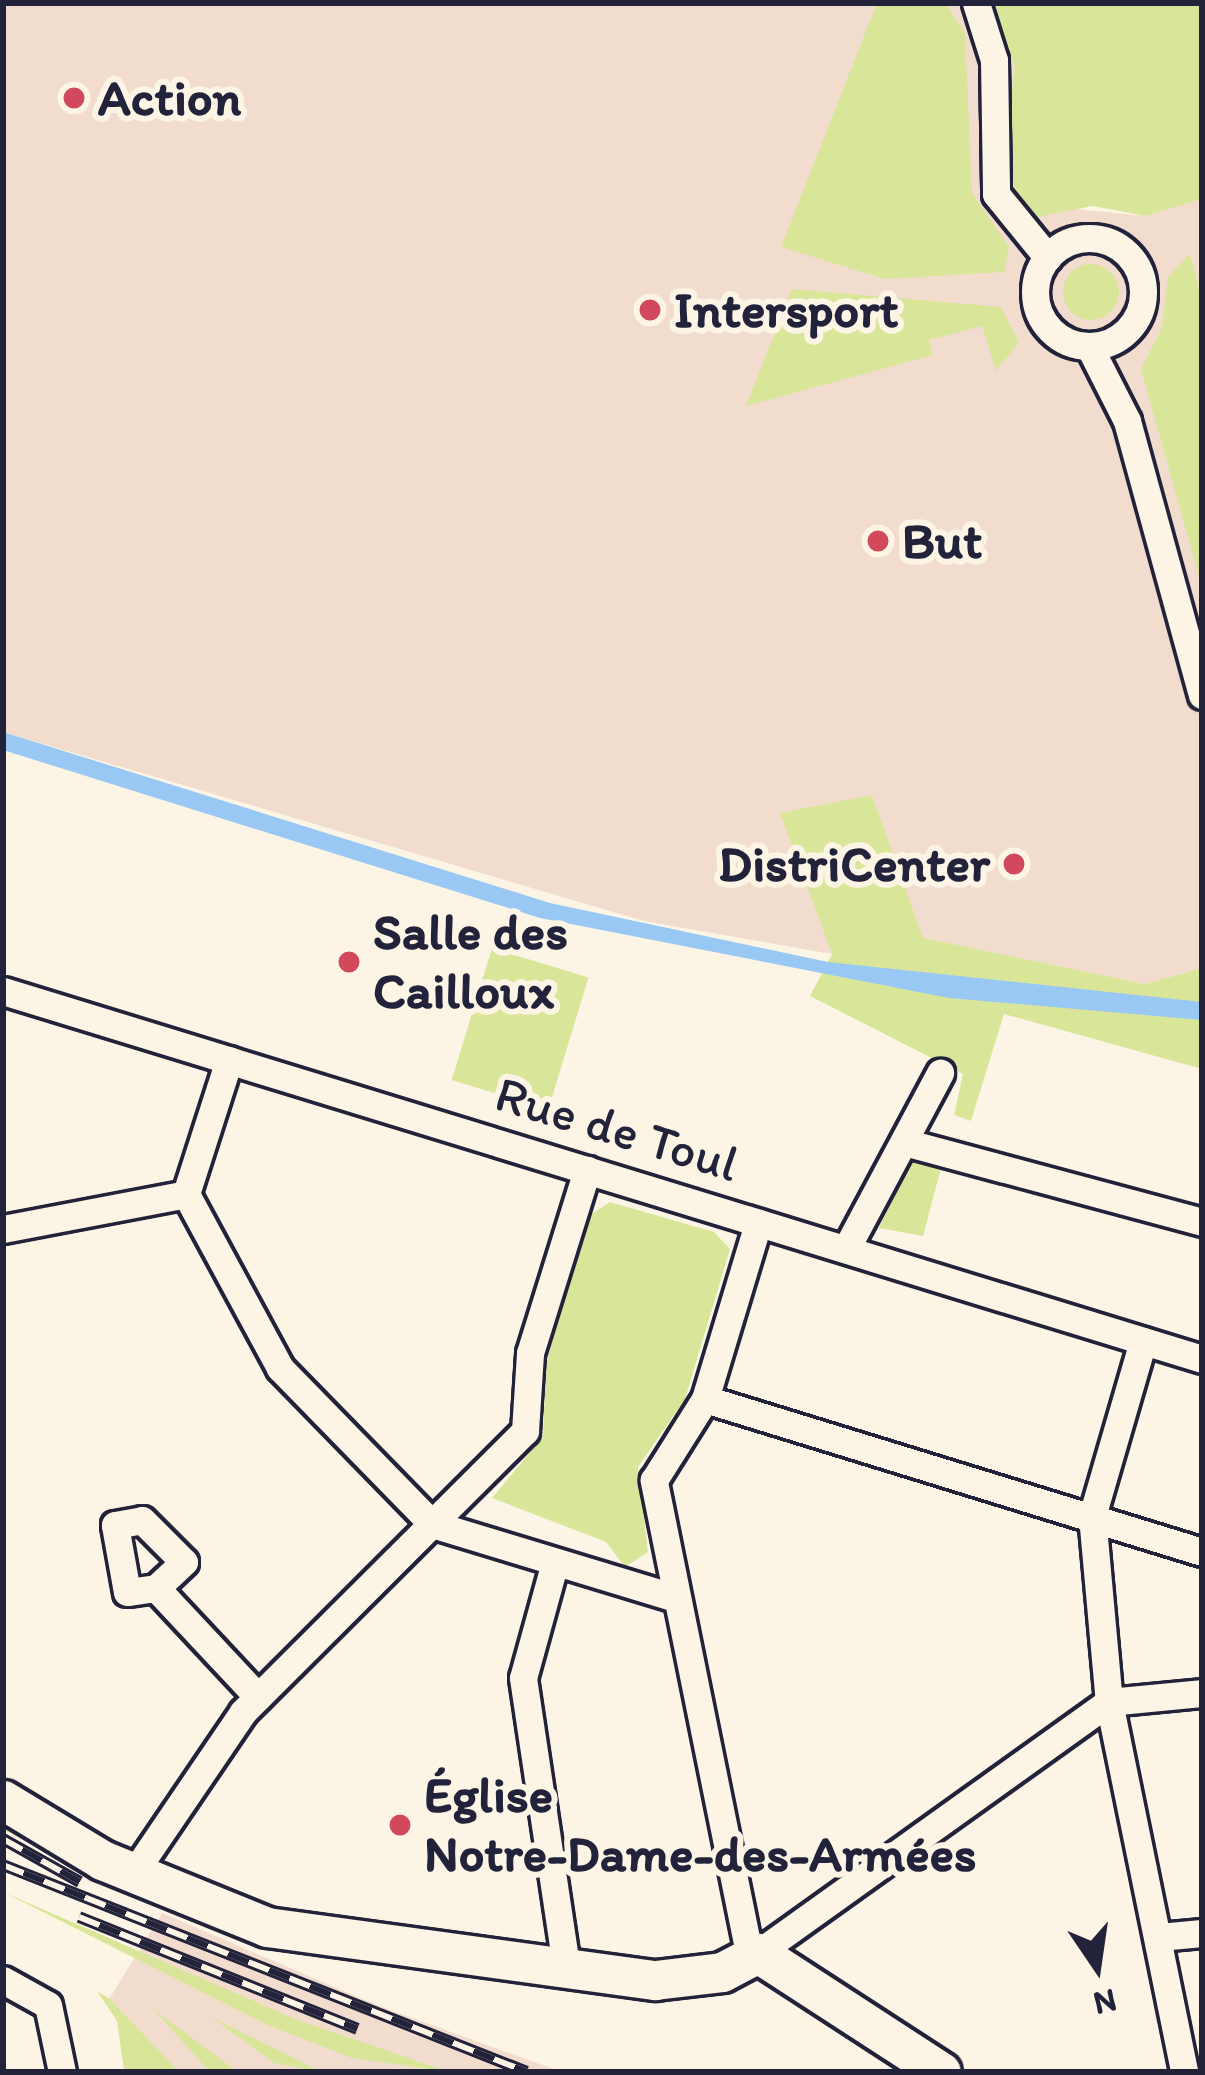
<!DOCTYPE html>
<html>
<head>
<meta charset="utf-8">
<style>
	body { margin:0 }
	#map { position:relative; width:1205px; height:2075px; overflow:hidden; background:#fcf5e5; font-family:Itim,sans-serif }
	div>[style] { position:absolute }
	.built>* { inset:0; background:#f2dcce }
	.green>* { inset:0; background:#d9e699; transform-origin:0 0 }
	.round { border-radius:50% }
	.water>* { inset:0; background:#9ac8f4 }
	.roads { filter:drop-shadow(3px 0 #22223b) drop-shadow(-3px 0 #22223b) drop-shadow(0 3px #22223b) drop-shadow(0 -3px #22223b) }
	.street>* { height:27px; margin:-13.5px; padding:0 13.5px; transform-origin:13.5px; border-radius:13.5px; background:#fcf5e5 }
	.street>.ring { margin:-13.5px; padding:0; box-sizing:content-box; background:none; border:27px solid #fcf5e5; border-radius:50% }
	.secondary>* { height:39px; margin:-19.5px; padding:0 19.5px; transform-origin:19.5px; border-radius:19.5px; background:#fcf5e5 }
	.rail>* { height:12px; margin-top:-6px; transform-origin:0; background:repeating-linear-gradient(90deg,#fcf5e5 0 22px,#22223b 0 44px); box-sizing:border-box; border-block:3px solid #22223b }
	.dots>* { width:33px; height:33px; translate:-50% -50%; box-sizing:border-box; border:6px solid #fcf5e5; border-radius:50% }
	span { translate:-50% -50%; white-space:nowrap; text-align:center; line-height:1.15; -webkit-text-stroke:12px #fcf5e5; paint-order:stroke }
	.poi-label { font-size:51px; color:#22223b; font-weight:700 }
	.left { translate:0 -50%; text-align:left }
	.right { translate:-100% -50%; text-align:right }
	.street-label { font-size:51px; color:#22223b }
	.frame { position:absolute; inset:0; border:6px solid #22223b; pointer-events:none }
	.north { position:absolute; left:1037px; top:1907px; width:120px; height:120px; -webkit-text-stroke:9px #fcf5e5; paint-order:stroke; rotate:167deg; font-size:33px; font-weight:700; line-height:48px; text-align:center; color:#22223b }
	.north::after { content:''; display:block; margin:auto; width:42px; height:54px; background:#22223b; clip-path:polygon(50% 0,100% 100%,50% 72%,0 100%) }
</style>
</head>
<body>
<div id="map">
	<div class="built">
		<i style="clip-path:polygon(3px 3px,1054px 3px,1067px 208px,1146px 216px,1202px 199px,1202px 968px,1145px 984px,819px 917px,832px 954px,644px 921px,3px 732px)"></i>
		<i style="clip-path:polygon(162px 1913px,379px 2006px,562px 2072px,160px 2072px,108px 2001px)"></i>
	</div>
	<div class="green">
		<i style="clip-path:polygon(877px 3px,945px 3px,965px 33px,972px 193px,1009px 247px,1004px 272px,885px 279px,781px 247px)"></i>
		<i style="clip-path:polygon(992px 3px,1202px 3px,1202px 199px,1146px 216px,1093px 206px,1031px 218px,1001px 163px,1015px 68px)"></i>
		<i style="clip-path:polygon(1190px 254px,1202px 299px,1202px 588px,1141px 369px,1162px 328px,1168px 277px)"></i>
		<i class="round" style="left:1063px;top:264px;width:56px;height:56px"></i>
		<i style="clip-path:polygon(792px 289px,1001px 307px,1019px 342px,996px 371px,982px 326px,929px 340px,933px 355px,746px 406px)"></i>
		<i style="clip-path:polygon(872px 795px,923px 938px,1145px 984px,1202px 968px,1202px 1069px,1004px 1014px,971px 1121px,954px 1115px,963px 1074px,810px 996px,832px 954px,780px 813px)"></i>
		<i style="left:492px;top:948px;width:101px;height:138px;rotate:17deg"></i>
		<i style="clip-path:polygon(912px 1159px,941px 1168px,923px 1236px,879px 1228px)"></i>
		<i style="clip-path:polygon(610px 1202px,714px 1232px,730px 1249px,685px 1399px,638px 1467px,648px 1552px,625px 1567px,606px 1542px,492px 1498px,543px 1437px,546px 1364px,587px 1217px)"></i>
		<i style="clip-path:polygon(3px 1815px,105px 1883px,150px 1906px,3px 1829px)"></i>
		<i style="clip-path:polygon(3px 1892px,295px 2019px,449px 2072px,352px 2058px,270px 2026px)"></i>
		<i style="clip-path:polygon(97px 1991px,110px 1999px,179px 2072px,124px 2070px,117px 2021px)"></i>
		<i style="clip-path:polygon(153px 2009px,238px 2072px,210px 2072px)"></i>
		<i style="clip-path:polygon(211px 2017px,322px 2072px,274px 2063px)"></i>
	</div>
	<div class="water">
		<i style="clip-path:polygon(3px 732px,550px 903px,828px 962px,1202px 1002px,1202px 1020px,949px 998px,540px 918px,3px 750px)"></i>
	</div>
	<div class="roads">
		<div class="street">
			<i style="left:976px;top:3px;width:60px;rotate:72.5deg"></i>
			<i style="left:994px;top:60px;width:134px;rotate:89.1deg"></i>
			<i style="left:996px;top:194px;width:82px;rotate:50.9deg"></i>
			<i class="ring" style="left:1035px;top:238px;width:81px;height:81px"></i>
			<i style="left:1089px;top:346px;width:84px;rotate:63.1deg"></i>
			<i style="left:1127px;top:421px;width:284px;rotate:74.7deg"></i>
			<i style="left:3px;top:991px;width:1254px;rotate:17.06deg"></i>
			<i style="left:229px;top:1060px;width:141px;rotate:107.8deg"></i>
			<i style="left:186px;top:1194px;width:198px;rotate:61.6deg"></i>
			<i style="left:280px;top:1368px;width:218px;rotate:45.7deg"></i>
			<i style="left:432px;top:1524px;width:248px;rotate:16.9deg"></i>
			<i style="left:904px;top:1142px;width:309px;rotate:15deg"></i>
			<i style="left:3px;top:1229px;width:186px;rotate:-10.8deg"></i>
			<i style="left:846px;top:1249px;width:200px;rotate:-61.9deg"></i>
			<i style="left:1143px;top:1341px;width:182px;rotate:106.2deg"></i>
			<i style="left:1092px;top:1516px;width:187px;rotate:84.8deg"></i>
			<i style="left:1109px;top:1702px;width:378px;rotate:78.5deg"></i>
			<i style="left:705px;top:1399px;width:520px;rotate:17.11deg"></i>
			<i style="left:142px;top:1520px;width:59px;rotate:45deg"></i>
			<i style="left:184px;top:1562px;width:38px;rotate:137deg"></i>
			<i style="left:156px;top:1588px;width:29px;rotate:172deg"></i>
			<i style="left:127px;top:1592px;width:68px;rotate:-100.2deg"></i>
			<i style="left:115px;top:1525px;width:27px;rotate:-10deg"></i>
			<i style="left:555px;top:1562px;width:120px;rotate:105.4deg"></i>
			<i style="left:523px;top:1678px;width:296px;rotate:81.5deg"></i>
			<i style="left:156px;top:1588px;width:149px;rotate:46.9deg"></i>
			<i style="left:133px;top:1874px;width:196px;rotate:-55.8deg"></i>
			<i style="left:243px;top:1712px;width:398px;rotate:-44.9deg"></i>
			<i style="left:525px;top:1431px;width:78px;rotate:-86.3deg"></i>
			<i style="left:530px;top:1353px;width:192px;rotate:-72.7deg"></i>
			<i style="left:1159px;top:1937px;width:43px;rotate:-5.3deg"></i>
			<i style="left:758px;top:1953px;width:432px;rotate:-35.6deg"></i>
			<i style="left:1109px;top:1702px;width:93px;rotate:-5.5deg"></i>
			<i style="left:750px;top:1958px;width:488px;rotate:-101.4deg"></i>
			<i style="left:654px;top:1480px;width:96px;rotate:-57.8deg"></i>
			<i style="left:705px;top:1399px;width:184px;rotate:-73.2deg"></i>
			<i style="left:3px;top:1980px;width:51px;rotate:29.1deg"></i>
			<i style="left:48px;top:2005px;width:68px;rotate:78.2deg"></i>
		</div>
		<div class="secondary">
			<i style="left:3px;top:1800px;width:116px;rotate:31.2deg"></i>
			<i style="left:102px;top:1860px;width:178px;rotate:22.1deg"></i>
			<i style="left:267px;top:1927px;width:392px;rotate:7.8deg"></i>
			<i style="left:655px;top:1980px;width:67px;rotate:-6.8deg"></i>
			<i style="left:722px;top:1972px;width:41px;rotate:-27.8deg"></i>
			<i style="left:758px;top:1953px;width:218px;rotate:33deg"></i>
		</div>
	</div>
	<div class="rail">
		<i style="left:3px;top:1839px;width:88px;rotate:29.2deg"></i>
		<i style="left:3px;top:1865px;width:563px;rotate:21.56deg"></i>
		<i style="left:79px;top:1917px;width:300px;rotate:21.9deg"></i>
	</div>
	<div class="dots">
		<i style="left:74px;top:98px;background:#d1495b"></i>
		<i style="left:650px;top:310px;background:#d1495b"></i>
		<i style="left:878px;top:541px;background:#d1495b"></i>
		<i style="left:1014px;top:864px;background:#d1495b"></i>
		<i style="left:349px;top:962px;background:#d1495b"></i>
		<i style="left:400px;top:1825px;background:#d1495b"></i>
	</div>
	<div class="poi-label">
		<span class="left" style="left:98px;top:98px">Action</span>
		<span class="left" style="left:674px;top:310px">Intersport</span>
		<span class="left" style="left:902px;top:541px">But</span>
		<span class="right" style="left:990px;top:864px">DistriCenter</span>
		<span class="left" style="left:373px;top:962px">Salle des<br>Cailloux</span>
		<span class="left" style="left:424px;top:1825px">Église<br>Notre-Dame-des-Armées</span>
	</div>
	<div class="street-label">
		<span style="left:617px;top:1129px;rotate:17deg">Rue de Toul</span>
	</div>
	<div class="frame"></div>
	<div class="north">N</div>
</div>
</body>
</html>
